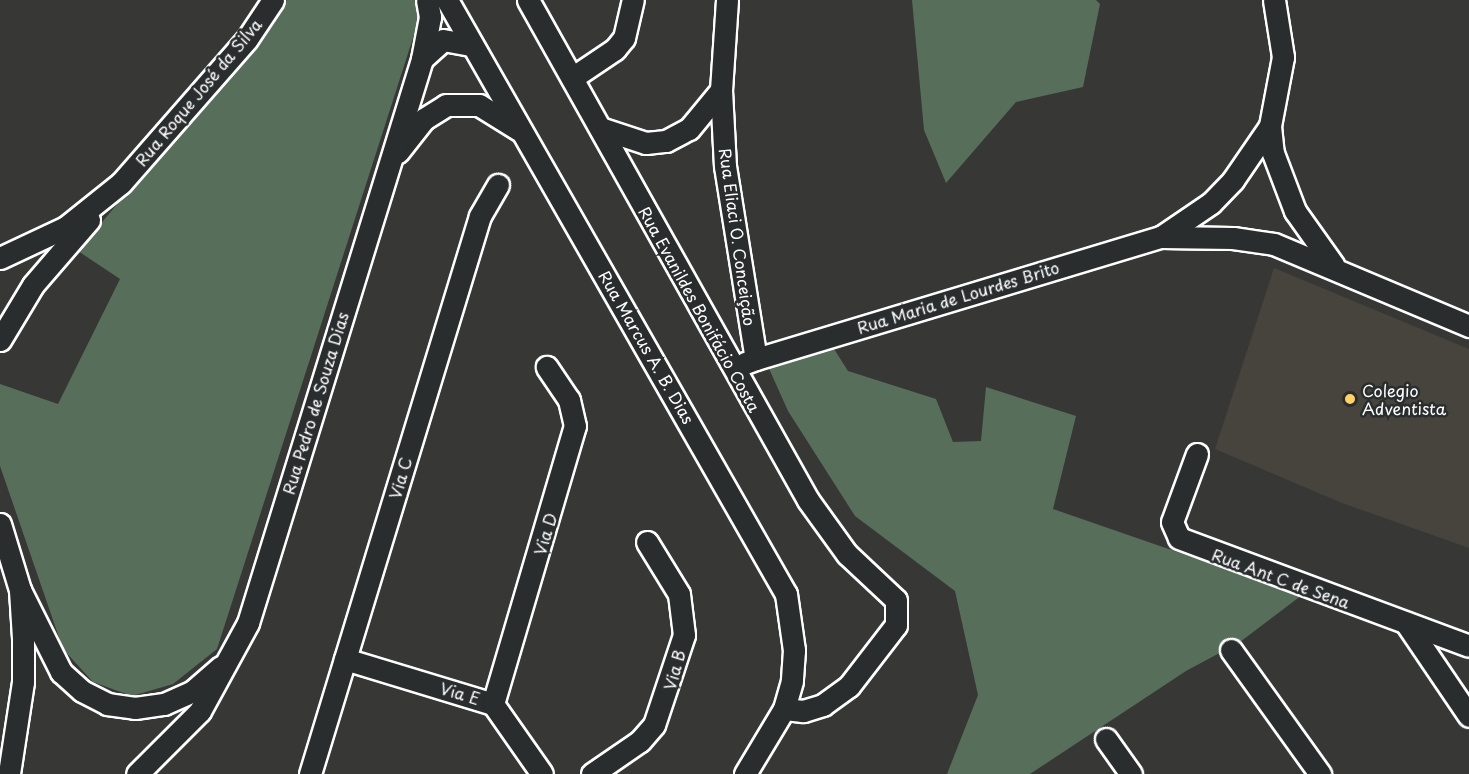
<!DOCTYPE html>
<html>
<head>
<meta charset="utf-8">
<style>
	body { margin:0 }
	#map { position:relative; width:1469px; height:774px; overflow:hidden; background:#373735; font-family:"Playpen Sans",sans-serif }
	div>[style] { position:absolute }
	.built>* { inset:0; background:#47443e }
	.green>* { inset:0; background:#576e5a }
	.roads { filter:drop-shadow(2px 0 #fff) drop-shadow(-2px 0 #fff) drop-shadow(0 2px #fff) drop-shadow(0 -2px #fff) }
	.minor>* { height:21px; margin:-10.5px; padding:0 10.5px; transform-origin:10.5px; border-radius:10.5px; background:#2a2d2e }
	.dots>* { width:16px; height:16px; translate:-50% -50%; box-sizing:border-box; border:3px solid #2a2d2e; border-radius:50% }
	span { translate:-50% -50%; white-space:nowrap; text-align:center; line-height:1.15; -webkit-text-stroke:5px #2a2d2e; paint-order:stroke }
	.street-label { font-size:16px; color:#fff }
	.poi-label { font-size:16px; color:#fff }
	.left { translate:0 -50%; text-align:left }
</style>
</head>
<body>
<div id="map">
	<div class="built">
		<i style="clip-path:polygon(1274px 268px,1469px 349px,1469px 548px,1342px 503px,1215px 449px)"></i>
	</div>
	<div class="green">
		<i style="clip-path:polygon(287px 0,416px 0,420px 16px,217px 649px,173px 684px,132px 696px,93px 682px,63px 649px,0 466px,0 384px,58px 404px,120px 279px,78px 251px)"></i>
		<i style="clip-path:polygon(912px 0,1096px 0,1100px 4px,1083px 87px,1016px 102px,946px 183px,924px 130px)"></i>
		<i style="clip-path:polygon(829px 341px,848px 371px,936px 399px,953px 442px,981px 441px,986px 387px,1076px 416px,1053px 509px,1302px 595px,1240px 642px,1186px 671px,1030px 774px,947px 774px,978px 695px,955px 591px,855px 516px,788px 411px,762px 353px)"></i>
	</div>
	<div class="roads">
		<div class="minor">
			<i style="left:447px;top:0;width:684px;rotate:60.29deg"></i>
			<i style="left:786px;top:594px;width:57px;rotate:81.9deg"></i>
			<i style="left:794px;top:650px;width:31px;rotate:94deg"></i>
			<i style="left:792px;top:681px;width:29px;rotate:106deg"></i>
			<i style="left:784px;top:709px;width:76px;rotate:121deg"></i>
			<i style="left:528px;top:0;width:573px;rotate:60.75deg"></i>
			<i style="left:808px;top:500px;width:67px;rotate:54.2deg"></i>
			<i style="left:847px;top:554px;width:67px;rotate:43.2deg"></i>
			<i style="left:896px;top:600px;width:25px;rotate:90deg"></i>
			<i style="left:896px;top:625px;width:77px;rotate:127.6deg"></i>
			<i style="left:849px;top:686px;width:32px;rotate:144deg"></i>
			<i style="left:823px;top:705px;width:21px;rotate:163deg"></i>
			<i style="left:803px;top:711px;width:19px;rotate:-174deg"></i>
			<i style="left:727px;top:0;width:90px;rotate:93.8deg"></i>
			<i style="left:721px;top:90px;width:76px;rotate:87deg"></i>
			<i style="left:725px;top:166px;width:195px;rotate:80.9deg"></i>
			<i style="left:756px;top:359px;width:12px;rotate:160deg"></i>
			<i style="left:1274px;top:0;width:58px;rotate:81deg"></i>
			<i style="left:1283px;top:57px;width:70px;rotate:100.7deg"></i>
			<i style="left:1270px;top:126px;width:27px;rotate:84deg"></i>
			<i style="left:1273px;top:153px;width:62px;rotate:69.2deg"></i>
			<i style="left:1295px;top:211px;width:67px;rotate:54.7deg"></i>
			<i style="left:422px;top:59px;width:28px;rotate:-42deg"></i>
			<i style="left:443px;top:40px;width:29px;rotate:10deg"></i>
			<i style="left:572px;top:78px;width:52px;rotate:-34deg"></i>
			<i style="left:615px;top:49px;width:14px;rotate:-51deg"></i>
			<i style="left:624px;top:38px;width:39px;rotate:-77deg"></i>
			<i style="left:600px;top:128px;width:48px;rotate:18.1deg"></i>
			<i style="left:646px;top:143px;width:20px;rotate:-6deg"></i>
			<i style="left:666px;top:141px;width:26px;rotate:-28deg"></i>
			<i style="left:689px;top:129px;width:50px;rotate:-50.6deg"></i>
			<i style="left:398px;top:152px;width:42px;rotate:-51.8deg"></i>
			<i style="left:424px;top:119px;width:26px;rotate:-32deg"></i>
			<i style="left:446px;top:105px;width:33px"></i>
			<i style="left:479px;top:105px;width:47px;rotate:32deg"></i>
			<i style="left:1161px;top:237px;width:60px;rotate:-34.2deg"></i>
			<i style="left:1211px;top:203px;width:32px;rotate:-46deg"></i>
			<i style="left:1233px;top:180px;width:65px;rotate:-55.6deg"></i>
			<i style="left:0;top:258px;width:73px;rotate:-25.2deg"></i>
			<i style="left:66px;top:227px;width:70px;rotate:-38.7deg"></i>
			<i style="left:121px;top:183px;width:191px;rotate:-48.8deg"></i>
			<i style="left:247px;top:39px;width:47px;rotate:-56.3deg"></i>
			<i style="left:0;top:340px;width:64px;rotate:-59deg"></i>
			<i style="left:33px;top:285px;width:86px;rotate:-49.3deg"></i>
			<i style="left:756px;top:359px;width:423px;rotate:-16.8deg"></i>
			<i style="left:1161px;top:237px;width:72px;rotate:0.8deg"></i>
			<i style="left:1233px;top:238px;width:41px;rotate:8.3deg"></i>
			<i style="left:1274px;top:244px;width:212px;rotate:22.8deg"></i>
			<i style="left:1197px;top:454px;width:72px;rotate:110.2deg"></i>
			<i style="left:1172px;top:522px;width:17px;rotate:66deg"></i>
			<i style="left:1179px;top:538px;width:309px;rotate:20.4deg"></i>
			<i style="left:0;top:524px;width:69px;rotate:73.1deg"></i>
			<i style="left:20px;top:590px;width:48px;rotate:86.4deg"></i>
			<i style="left:23px;top:638px;width:44px;rotate:90deg"></i>
			<i style="left:23px;top:682px;width:93px;rotate:98.7deg"></i>
			<i style="left:20px;top:590px;width:92px;rotate:63.4deg"></i>
			<i style="left:61px;top:672px;width:28px;rotate:42deg"></i>
			<i style="left:82px;top:691px;width:28px;rotate:27deg"></i>
			<i style="left:107px;top:704px;width:28px;rotate:8deg"></i>
			<i style="left:135px;top:708px;width:29px;rotate:-8deg"></i>
			<i style="left:164px;top:704px;width:32px;rotate:-24deg"></i>
			<i style="left:193px;top:691px;width:37px;rotate:-41deg"></i>
			<i style="left:1406px;top:623px;width:112px;rotate:55.9deg"></i>
			<i style="left:1231px;top:650px;width:153px;rotate:54.3deg"></i>
			<i style="left:345px;top:659px;width:155px;rotate:16.9deg"></i>
			<i style="left:493px;top:704px;width:85px;rotate:55deg"></i>
			<i style="left:493px;top:704px;width:290px;rotate:-73.6deg"></i>
			<i style="left:575px;top:426px;width:27px;rotate:-103deg"></i>
			<i style="left:569px;top:400px;width:40px;rotate:-124deg"></i>
			<i style="left:1106px;top:739px;width:43px;rotate:54.5deg"></i>
			<i style="left:137px;top:774px;width:89px;rotate:-45deg"></i>
			<i style="left:200px;top:711px;width:100px;rotate:-61.4deg"></i>
			<i style="left:248px;top:623px;width:590px;rotate:-72.85deg"></i>
			<i style="left:422px;top:59px;width:43px;rotate:-79.2deg"></i>
			<i style="left:430px;top:17px;width:17px;rotate:-100deg"></i>
			<i style="left:310px;top:774px;width:583px;rotate:-73.06deg"></i>
			<i style="left:480px;top:216px;width:36px;rotate:-60deg"></i>
			<i style="left:592px;top:774px;width:58px;rotate:-34.5deg"></i>
			<i style="left:640px;top:741px;width:21px;rotate:-49deg"></i>
			<i style="left:654px;top:725px;width:95px;rotate:-71.6deg"></i>
			<i style="left:684px;top:635px;width:41px;rotate:-97deg"></i>
			<i style="left:679px;top:594px;width:61px;rotate:-121.6deg"></i>
		</div>
	</div>
	<div class="dots">
		<i style="left:1350px;top:399px;background:#ffd166"></i>
	</div>
	<div class="street-label">
		<span style="left:198px;top:92px;rotate:-50deg">Rua Roque José da Silva</span>
		<span style="left:738px;top:237px;rotate:82deg">Rua Eliaci O. Conceição</span>
		<span style="left:958px;top:297px;rotate:-17deg">Rua Maria de Lourdes Brito</span>
		<span style="left:700px;top:309px;rotate:61deg">Rua Evanildes Bonifácio Costa</span>
		<span style="left:647px;top:347px;rotate:60deg">Rua Marcus A. B. Dias</span>
		<span style="left:315px;top:403px;rotate:-73deg">Rua Pedro de Souza Dias</span>
		<span style="left:400px;top:478px;rotate:-73deg">Via C</span>
		<span style="left:545px;top:534px;rotate:-73deg">Via D</span>
		<span style="left:1281px;top:578px;rotate:20deg">Rua Ant C de Sena</span>
		<span style="left:674px;top:670px;rotate:-74deg">Via B</span>
		<span style="left:460px;top:693px;rotate:17deg">Via E</span>
	</div>
	<div class="poi-label">
		<span class="left" style="left:1362px;top:399px">Colegio<br>Adventista</span>
	</div>
</div>
</body>
</html>
